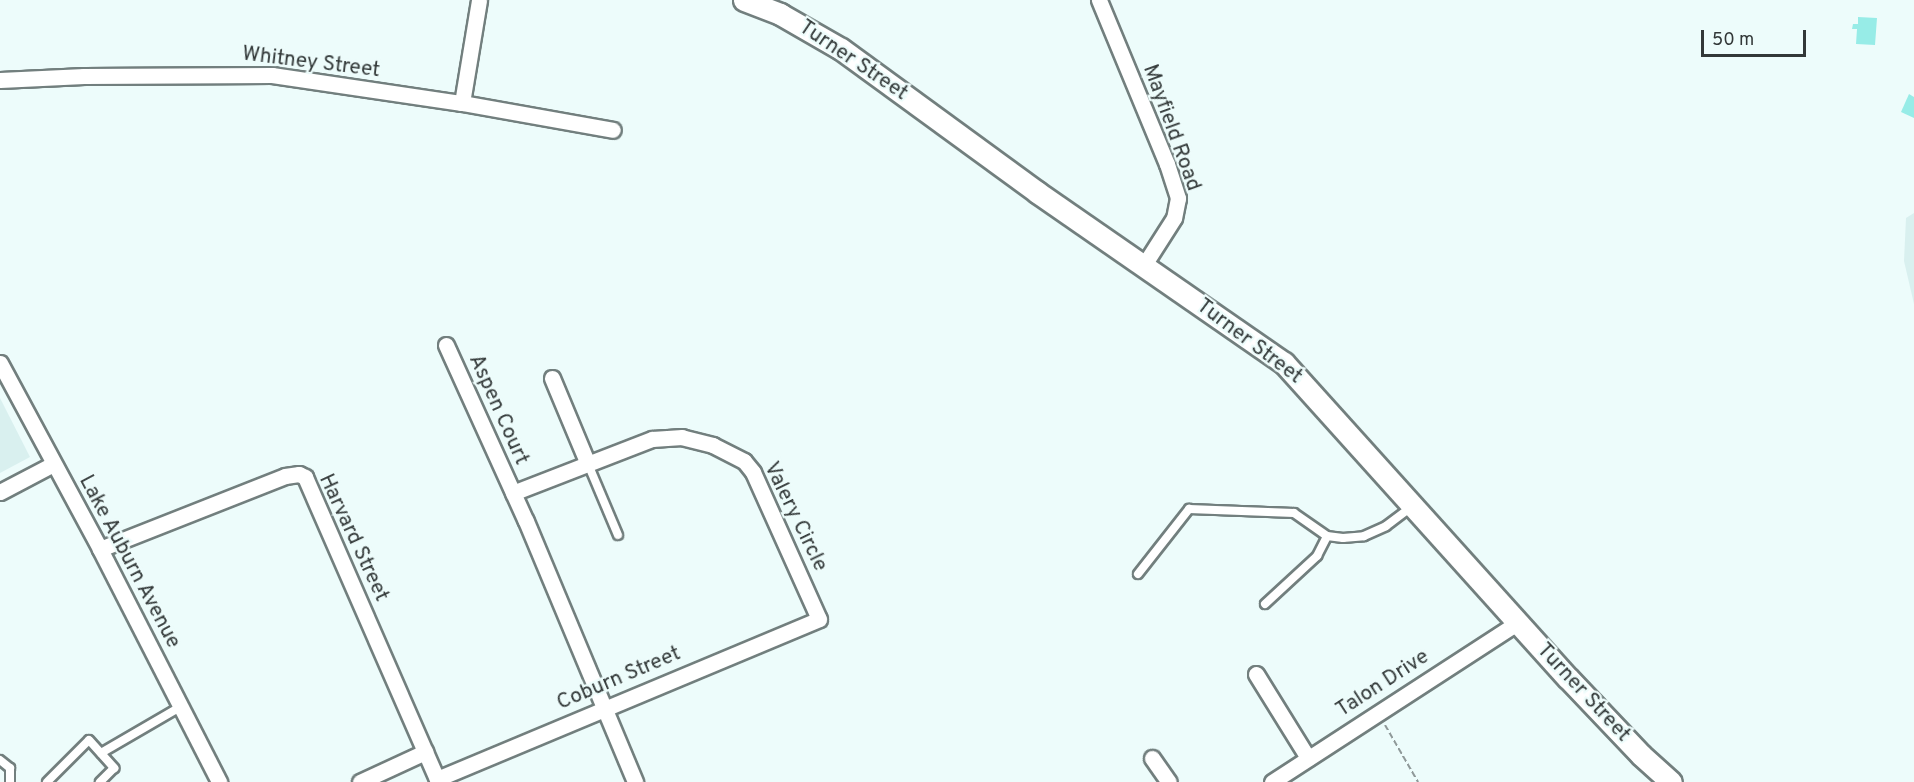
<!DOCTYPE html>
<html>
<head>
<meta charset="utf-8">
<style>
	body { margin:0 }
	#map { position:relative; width:1914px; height:782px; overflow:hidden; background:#edfcfb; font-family:Overpass,sans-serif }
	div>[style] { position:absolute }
	.built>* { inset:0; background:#d9f0ef }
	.building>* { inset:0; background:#97ece7 }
	.path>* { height:2px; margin-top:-1px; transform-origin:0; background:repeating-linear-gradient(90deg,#8f9999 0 6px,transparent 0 9px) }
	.roads { filter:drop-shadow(2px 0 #727f7e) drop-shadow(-2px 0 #727f7e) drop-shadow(0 2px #727f7e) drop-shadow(0 -2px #727f7e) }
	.service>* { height:8px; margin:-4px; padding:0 4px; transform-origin:4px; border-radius:4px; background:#fff }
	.minor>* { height:15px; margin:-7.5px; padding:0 7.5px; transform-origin:7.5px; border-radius:7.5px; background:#fff }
	.secondary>* { height:21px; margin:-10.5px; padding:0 10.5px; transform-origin:10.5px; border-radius:10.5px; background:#fff }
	span { translate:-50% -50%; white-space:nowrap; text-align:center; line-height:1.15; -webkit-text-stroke:4.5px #edfcfb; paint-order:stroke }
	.street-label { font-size:21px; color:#323838 }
	.scale { position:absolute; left:1701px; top:30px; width:105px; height:27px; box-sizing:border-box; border:3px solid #323838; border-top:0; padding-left:8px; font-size:18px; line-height:21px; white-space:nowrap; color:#323838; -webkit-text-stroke:4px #edfcfb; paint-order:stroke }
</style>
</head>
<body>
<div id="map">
	<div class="built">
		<i style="clip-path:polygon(1914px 213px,1914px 304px,1904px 261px,1906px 218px)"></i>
		<i style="clip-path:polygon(0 398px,30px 457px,0 473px)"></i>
	</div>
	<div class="building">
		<i style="clip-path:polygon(1858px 17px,1877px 18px,1875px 45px,1856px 44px,1857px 29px,1852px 29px,1853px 24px,1858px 24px)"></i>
		<i style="clip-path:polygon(1909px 94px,1914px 97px,1914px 118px,1901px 112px)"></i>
	</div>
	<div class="path">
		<i style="left:1385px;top:725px;width:66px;rotate:59.9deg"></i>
	</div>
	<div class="roads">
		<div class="service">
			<i style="left:588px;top:464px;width:77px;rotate:67.1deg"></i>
			<i style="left:1138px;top:574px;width:83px;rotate:-51.9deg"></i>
			<i style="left:1189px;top:509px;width:105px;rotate:2.2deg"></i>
			<i style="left:1294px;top:513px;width:40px;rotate:34.9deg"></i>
			<i style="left:1327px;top:536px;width:16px;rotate:7deg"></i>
			<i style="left:1343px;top:538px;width:21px;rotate:-5deg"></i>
			<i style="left:1364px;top:536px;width:24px;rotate:-24deg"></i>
			<i style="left:1386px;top:526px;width:31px;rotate:-37deg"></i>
			<i style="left:1265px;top:604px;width:71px;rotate:-42.7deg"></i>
			<i style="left:1317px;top:556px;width:22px;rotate:-63deg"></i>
			<i style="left:101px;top:753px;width:91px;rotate:-30.2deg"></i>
			<i style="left:0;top:760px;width:13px;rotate:39deg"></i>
			<i style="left:10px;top:768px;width:14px;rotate:90deg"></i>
			<i style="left:47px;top:782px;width:59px;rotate:-45deg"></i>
			<i style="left:89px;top:740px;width:38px;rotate:48deg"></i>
			<i style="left:114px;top:768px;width:20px;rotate:135deg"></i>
		</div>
		<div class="minor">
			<i style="left:1099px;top:0;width:178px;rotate:67.5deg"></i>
			<i style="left:1167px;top:164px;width:36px;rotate:72deg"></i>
			<i style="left:1178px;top:198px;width:20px;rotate:101deg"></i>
			<i style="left:1174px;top:218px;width:56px;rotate:122.6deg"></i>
			<i style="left:0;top:80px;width:84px;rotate:-2.7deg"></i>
			<i style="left:84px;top:76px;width:188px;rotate:-0.3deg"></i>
			<i style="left:272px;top:75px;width:192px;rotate:8.4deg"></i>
			<i style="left:462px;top:103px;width:153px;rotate:10.1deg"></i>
			<i style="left:462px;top:103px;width:104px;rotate:-80.6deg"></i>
			<i style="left:446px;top:345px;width:193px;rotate:65.6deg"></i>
			<i style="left:526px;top:521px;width:283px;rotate:67.3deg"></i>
			<i style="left:0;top:363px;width:211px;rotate:61.7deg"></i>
			<i style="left:100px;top:549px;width:262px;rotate:62.9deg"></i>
			<i style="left:552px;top:378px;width:93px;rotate:67.3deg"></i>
			<i style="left:0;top:492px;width:60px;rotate:-27.8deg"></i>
			<i style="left:100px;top:549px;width:199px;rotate:-21.5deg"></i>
			<i style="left:285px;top:476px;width:14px;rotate:-8deg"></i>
			<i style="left:299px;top:474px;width:7px;rotate:27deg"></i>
			<i style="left:305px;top:477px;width:333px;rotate:66.4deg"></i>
			<i style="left:1256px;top:674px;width:99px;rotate:58.2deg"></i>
			<i style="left:1152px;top:758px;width:29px;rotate:55deg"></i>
			<i style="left:437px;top:779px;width:414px;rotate:-22.7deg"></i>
			<i style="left:819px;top:619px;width:161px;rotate:-114.2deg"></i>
			<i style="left:753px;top:472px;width:14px;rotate:-129deg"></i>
			<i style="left:744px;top:461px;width:35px;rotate:-153deg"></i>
			<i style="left:713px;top:445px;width:32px;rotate:-166deg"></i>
			<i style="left:682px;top:437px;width:30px;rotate:176deg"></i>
			<i style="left:652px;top:439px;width:149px;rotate:158.8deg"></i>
			<i style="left:360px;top:782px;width:72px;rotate:-24.8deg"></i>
			<i style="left:1272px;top:782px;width:293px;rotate:-33deg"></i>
		</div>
		<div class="secondary">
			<i style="left:744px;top:0;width:39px;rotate:21deg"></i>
			<i style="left:780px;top:14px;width:70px;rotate:29.8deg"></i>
			<i style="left:841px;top:49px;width:243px;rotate:36.1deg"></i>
			<i style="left:1037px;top:192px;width:300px;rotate:34.7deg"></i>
			<i style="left:1284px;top:363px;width:424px;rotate:48deg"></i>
			<i style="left:1568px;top:678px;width:106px;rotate:46.5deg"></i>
			<i style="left:1641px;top:755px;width:40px;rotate:42deg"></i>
		</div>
	</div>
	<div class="street-label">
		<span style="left:853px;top:61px;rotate:34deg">Turner Street</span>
		<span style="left:311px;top:63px;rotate:7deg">Whitney Street</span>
		<span style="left:1171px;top:128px;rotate:70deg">Mayfield Road</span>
		<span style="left:1249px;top:342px;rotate:37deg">Turner Street</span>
		<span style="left:498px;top:410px;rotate:66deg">Aspen Court</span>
		<span style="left:795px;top:517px;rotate:64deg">Valery Circle</span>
		<span style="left:353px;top:538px;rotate:65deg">Harvard Street</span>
		<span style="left:129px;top:562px;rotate:62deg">Lake Auburn Avenue</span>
		<span style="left:619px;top:679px;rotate:-23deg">Coburn Street</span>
		<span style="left:1383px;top:684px;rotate:-33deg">Talon Drive</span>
		<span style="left:1583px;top:693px;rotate:47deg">Turner Street</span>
	</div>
	<div class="scale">50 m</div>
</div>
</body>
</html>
